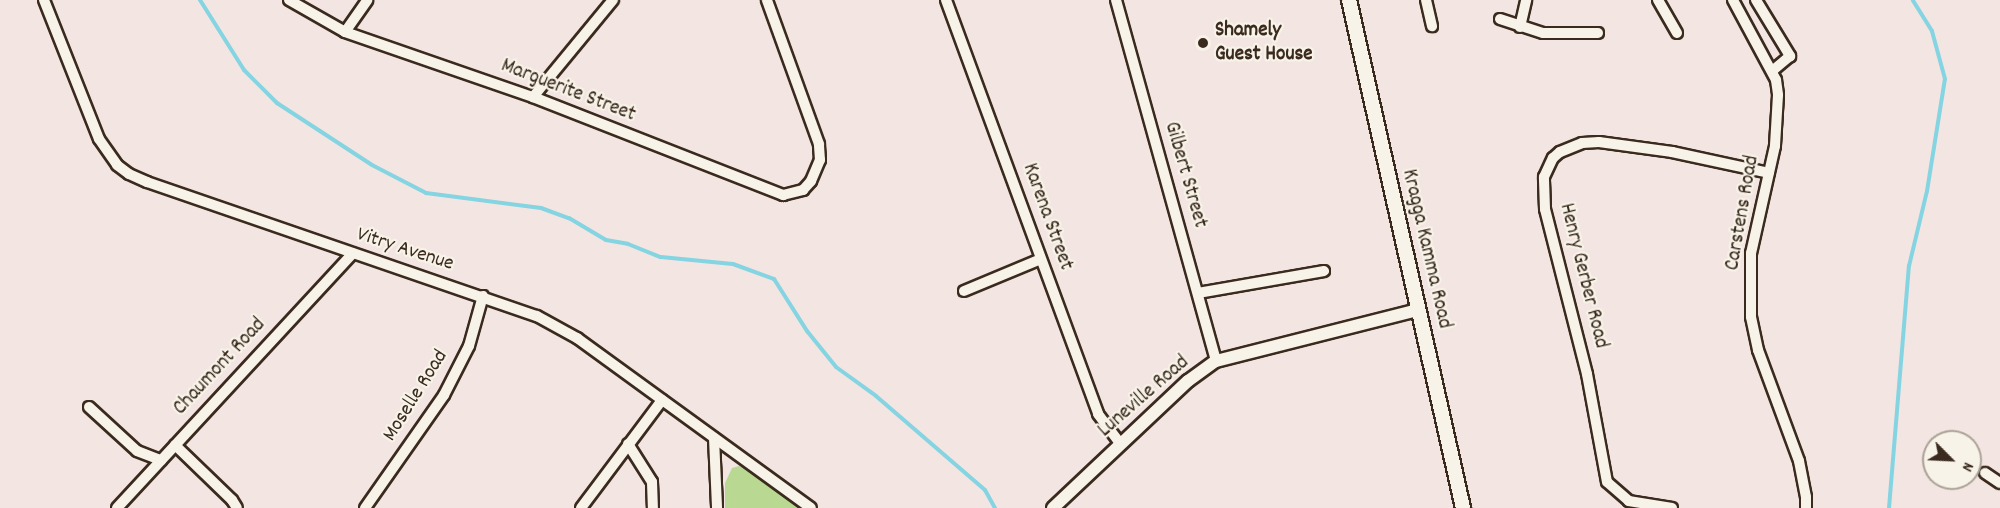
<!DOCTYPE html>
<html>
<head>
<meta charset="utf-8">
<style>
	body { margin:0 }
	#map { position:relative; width:2000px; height:508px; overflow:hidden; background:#f3e5e2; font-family:Dekko,sans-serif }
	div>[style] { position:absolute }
	.green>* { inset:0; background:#b9d992 }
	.stream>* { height:4px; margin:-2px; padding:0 2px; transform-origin:2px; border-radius:2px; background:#85d4e2 }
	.roads { filter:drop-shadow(2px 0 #3b2a1e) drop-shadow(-2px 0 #3b2a1e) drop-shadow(0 2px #3b2a1e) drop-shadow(0 -2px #3b2a1e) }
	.minor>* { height:10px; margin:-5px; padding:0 5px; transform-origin:5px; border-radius:5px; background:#f7f3e8 }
	.tertiary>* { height:12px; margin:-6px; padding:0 6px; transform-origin:6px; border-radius:6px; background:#f7f3e8 }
	.secondary>* { height:14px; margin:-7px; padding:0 7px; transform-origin:7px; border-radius:7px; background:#f7f3e8 }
	.dots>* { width:16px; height:16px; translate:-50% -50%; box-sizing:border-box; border:3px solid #f7f3e8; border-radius:50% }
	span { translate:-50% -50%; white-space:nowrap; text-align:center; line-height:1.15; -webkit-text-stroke:4.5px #f7f3e8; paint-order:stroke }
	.poi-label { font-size:21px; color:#3b2a1e; font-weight:700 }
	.left { translate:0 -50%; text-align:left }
	.street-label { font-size:21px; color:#3b2a1e }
	.north { position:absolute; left:1922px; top:430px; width:60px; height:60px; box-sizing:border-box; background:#f7f3e8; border:2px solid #aca397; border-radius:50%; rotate:114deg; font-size:16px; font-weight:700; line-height:24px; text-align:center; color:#3b2a1e }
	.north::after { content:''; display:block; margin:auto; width:21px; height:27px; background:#3b2a1e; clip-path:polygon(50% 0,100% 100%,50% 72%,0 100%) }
</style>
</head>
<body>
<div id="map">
	<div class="green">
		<i style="clip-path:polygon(739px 466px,746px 469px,799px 508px,725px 508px,725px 483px,732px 468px)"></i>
	</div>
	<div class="stream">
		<i style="left:200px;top:0;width:83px;rotate:57.8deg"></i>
		<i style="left:244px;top:70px;width:47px;rotate:45deg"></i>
		<i style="left:277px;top:103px;width:113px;rotate:33.1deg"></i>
		<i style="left:372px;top:165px;width:61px;rotate:27.4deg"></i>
		<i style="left:426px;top:193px;width:116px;rotate:7.4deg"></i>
		<i style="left:541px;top:208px;width:30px;rotate:20deg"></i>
		<i style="left:569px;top:218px;width:43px;rotate:30.7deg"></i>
		<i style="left:606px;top:240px;width:22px;rotate:10deg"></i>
		<i style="left:628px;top:244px;width:35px;rotate:22deg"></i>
		<i style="left:661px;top:257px;width:72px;rotate:5.6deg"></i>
		<i style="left:733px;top:264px;width:44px;rotate:20.1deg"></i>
		<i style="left:774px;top:279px;width:62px;rotate:57.6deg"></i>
		<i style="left:807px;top:331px;width:46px;rotate:51.1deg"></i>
		<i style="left:836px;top:367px;width:49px;rotate:35.9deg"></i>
		<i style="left:876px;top:396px;width:144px;rotate:40.8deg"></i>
		<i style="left:985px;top:490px;width:21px;rotate:61deg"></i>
		<i style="left:1889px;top:508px;width:243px;rotate:-85.3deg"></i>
		<i style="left:1909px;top:266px;width:77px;rotate:-76.5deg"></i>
		<i style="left:1927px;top:191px;width:113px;rotate:-80.9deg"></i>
		<i style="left:1945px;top:79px;width:50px;rotate:-105.2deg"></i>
		<i style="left:1932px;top:31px;width:36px;rotate:-122deg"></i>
	</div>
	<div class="roads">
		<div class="minor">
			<i style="left:44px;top:0;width:149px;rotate:68.4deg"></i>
			<i style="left:99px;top:139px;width:32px;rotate:55deg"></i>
			<i style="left:117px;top:165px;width:15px;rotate:37deg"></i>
			<i style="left:129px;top:174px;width:20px;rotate:24deg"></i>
			<i style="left:147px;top:182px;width:412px;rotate:19deg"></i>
			<i style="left:537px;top:316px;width:46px;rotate:28.8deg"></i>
			<i style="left:577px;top:338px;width:289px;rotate:36deg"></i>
			<i style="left:289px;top:0;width:64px;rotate:29.7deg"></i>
			<i style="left:345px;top:32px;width:199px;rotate:19.1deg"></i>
			<i style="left:533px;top:97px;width:269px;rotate:21.4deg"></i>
			<i style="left:783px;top:195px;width:21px;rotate:-14deg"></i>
			<i style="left:803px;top:190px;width:12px;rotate:-48deg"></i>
			<i style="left:811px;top:181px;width:23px;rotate:-67deg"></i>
			<i style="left:820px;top:160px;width:16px;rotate:-94deg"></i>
			<i style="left:819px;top:144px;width:153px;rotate:-109.9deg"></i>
			<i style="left:946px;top:0;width:441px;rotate:69.8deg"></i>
			<i style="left:1098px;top:414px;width:36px;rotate:53deg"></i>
			<i style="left:1116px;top:0;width:375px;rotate:74.5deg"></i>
			<i style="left:1426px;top:0;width:27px;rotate:77deg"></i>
			<i style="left:1658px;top:0;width:38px;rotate:60deg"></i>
			<i style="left:1733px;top:0;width:91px;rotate:61.7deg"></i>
			<i style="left:1776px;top:80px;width:15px;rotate:82deg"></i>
			<i style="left:1778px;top:95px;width:51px;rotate:93.4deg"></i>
			<i style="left:1775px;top:146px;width:110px;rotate:102.6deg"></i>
			<i style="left:1751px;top:253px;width:64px;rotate:90deg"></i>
			<i style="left:1751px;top:317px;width:34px;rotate:78deg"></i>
			<i style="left:1758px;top:350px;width:118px;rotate:69.7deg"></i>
			<i style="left:1799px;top:461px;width:37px;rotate:79deg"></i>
			<i style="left:1806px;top:497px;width:11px;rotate:90deg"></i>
			<i style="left:1756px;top:0;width:66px;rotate:58.7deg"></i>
			<i style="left:1790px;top:56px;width:23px;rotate:140deg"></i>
			<i style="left:1500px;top:19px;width:45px;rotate:18deg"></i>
			<i style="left:1543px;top:33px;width:55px"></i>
			<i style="left:1520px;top:27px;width:28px;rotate:-77deg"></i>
			<i style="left:345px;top:32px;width:39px;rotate:-55deg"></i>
			<i style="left:533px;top:97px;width:126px;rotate:-50.5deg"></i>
			<i style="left:964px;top:291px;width:83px;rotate:-22.6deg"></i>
			<i style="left:1198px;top:293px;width:128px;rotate:-9.9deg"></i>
			<i style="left:89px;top:407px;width:65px;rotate:42.5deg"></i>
			<i style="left:137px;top:451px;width:26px;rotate:21deg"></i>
			<i style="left:714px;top:438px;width:70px;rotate:87.5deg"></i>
			<i style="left:628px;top:444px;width:45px;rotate:57.7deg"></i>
			<i style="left:652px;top:482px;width:26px;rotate:88deg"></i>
			<i style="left:175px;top:445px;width:79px;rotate:44deg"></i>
			<i style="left:232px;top:500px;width:9px;rotate:58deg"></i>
			<i style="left:1985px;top:473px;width:18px;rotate:34deg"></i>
			<i style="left:117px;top:508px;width:347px;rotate:-47.2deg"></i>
			<i style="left:365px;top:508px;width:138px;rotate:-55deg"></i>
			<i style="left:444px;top:395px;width:55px;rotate:-63deg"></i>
			<i style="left:469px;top:346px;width:52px;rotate:-74.4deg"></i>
			<i style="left:581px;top:508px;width:135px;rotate:-53.1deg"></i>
			<i style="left:1672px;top:508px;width:44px;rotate:-170.8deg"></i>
			<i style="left:1629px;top:501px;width:29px;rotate:-139deg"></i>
			<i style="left:1607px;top:482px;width:110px;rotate:-100.5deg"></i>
			<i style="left:1587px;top:374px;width:170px;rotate:-104.3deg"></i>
			<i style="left:1545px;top:209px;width:32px;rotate:-92deg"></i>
			<i style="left:1544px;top:177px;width:21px;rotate:-65deg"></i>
			<i style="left:1553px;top:158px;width:9px;rotate:-41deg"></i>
			<i style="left:1560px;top:152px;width:24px;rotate:-22deg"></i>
			<i style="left:1582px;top:143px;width:17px;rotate:-3deg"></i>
			<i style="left:1599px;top:142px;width:74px;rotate:7.8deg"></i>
			<i style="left:1672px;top:152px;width:99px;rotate:12.2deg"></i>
		</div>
		<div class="tertiary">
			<i style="left:1053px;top:508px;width:185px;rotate:-43.3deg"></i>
			<i style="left:1188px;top:381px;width:34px;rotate:-36deg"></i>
			<i style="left:1216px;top:361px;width:208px;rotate:-14.2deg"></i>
		</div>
		<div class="secondary">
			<i style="left:1349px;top:0;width:521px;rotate:77.35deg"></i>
		</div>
	</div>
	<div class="dots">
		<i style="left:1203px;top:43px;background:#3b2a1e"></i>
	</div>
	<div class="poi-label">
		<span class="left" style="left:1215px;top:43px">Shamely<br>Guest House</span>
	</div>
	<div class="street-label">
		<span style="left:568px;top:91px;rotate:21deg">Marguerite Street</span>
		<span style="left:1185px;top:175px;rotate:74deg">Gilbert Street</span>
		<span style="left:1743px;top:213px;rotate:-80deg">Carstens Road</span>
		<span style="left:1047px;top:217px;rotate:70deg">Karena Street</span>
		<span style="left:1426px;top:249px;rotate:77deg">Kragga Kamma Road</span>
		<span style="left:405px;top:250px;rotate:18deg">Vitry Avenue</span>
		<span style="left:1583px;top:276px;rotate:76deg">Henry Gerber Road</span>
		<span style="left:220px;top:367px;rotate:-47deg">Chaumont Road</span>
		<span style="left:416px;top:396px;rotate:-58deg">Moselle Road</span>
		<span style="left:1144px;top:397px;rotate:-41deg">Luneville Road</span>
	</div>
	<div class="north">N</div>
</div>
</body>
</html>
